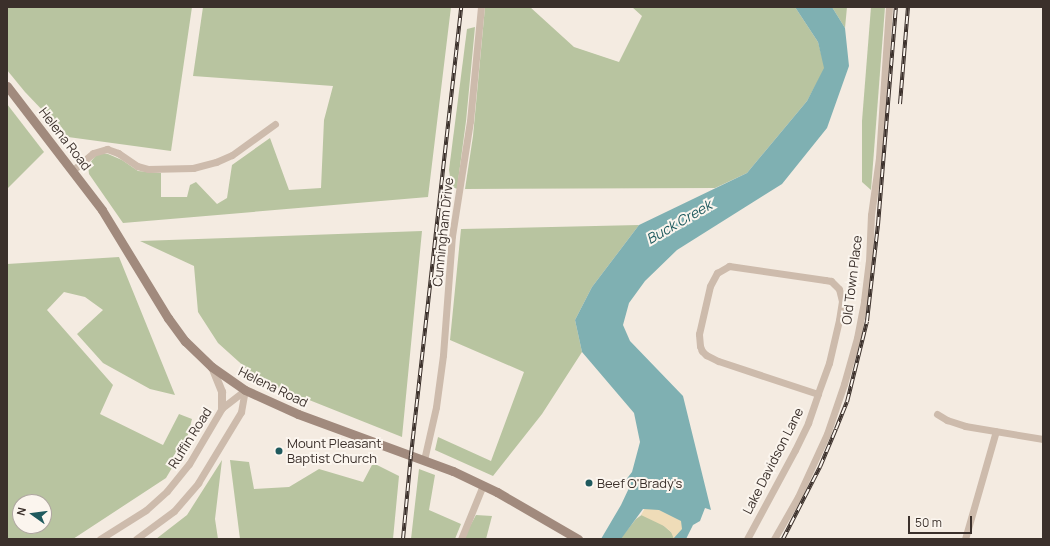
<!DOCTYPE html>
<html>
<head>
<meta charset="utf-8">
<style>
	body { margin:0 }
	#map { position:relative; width:1050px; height:546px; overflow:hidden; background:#f4ebe1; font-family:Manrope,sans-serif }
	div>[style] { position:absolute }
	.green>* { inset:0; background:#b8c4a0 }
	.sand>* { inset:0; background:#efdcb8 }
	.water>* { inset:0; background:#7fb0b2 }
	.minor>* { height:7px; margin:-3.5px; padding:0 3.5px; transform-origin:3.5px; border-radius:3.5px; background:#cdbbac }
	.tertiary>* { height:8px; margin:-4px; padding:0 4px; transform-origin:4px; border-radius:4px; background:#cdbbac }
	.secondary>* { height:9px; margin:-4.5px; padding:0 4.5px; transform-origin:4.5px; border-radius:4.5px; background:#a18a7d }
	.rail>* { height:4px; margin-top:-2px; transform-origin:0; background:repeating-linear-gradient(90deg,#fbf5ee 0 8px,#3b302b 0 16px); box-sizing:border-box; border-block:1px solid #3b302b }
	.dots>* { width:11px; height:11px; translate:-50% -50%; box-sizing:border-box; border:2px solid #fbf5ee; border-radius:50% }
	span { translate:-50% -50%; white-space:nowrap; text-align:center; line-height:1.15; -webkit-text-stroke:4px #fbf5ee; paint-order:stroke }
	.street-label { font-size:13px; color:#3b302b }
	.poi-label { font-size:13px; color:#3b302b }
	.left { translate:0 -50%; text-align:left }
	.water-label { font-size:14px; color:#1f5a5e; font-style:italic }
	.frame { position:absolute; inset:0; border:8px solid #3b302b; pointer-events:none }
	.north { position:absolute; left:12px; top:494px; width:40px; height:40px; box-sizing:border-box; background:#fbf5ee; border:1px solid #aea6a0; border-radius:50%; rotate:284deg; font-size:11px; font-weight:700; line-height:16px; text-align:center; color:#3b302b }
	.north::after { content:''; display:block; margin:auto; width:14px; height:18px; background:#1f5a5e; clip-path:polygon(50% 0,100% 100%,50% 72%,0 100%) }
	.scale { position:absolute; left:908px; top:516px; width:64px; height:18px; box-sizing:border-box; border:2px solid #3b302b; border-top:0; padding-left:5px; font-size:12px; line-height:14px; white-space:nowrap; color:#3b302b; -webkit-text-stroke:3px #fbf5ee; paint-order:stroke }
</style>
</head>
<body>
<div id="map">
	<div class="green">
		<i style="clip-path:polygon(7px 7px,192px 7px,171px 151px,68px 137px,25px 92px,7px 70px)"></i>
		<i style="clip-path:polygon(203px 7px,451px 7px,428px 197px,123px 223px,89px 174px,88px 165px,98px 153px,108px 154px,122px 160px,138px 171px,161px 173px,161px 197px,187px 197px,190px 185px,196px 182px,217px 204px,227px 198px,232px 165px,270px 138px,289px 190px,321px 188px,324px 120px,333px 86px,193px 76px)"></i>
		<i style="clip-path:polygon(485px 7px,530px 7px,574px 47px,619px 62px,642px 16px,632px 7px,795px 7px,818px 42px,825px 68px,807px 101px,747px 173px,715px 188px,465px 189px,473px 136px)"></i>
		<i style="clip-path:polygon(832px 7px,847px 7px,845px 28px)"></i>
		<i style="clip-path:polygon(871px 7px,885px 7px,871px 190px,862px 182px,862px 121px)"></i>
		<i style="clip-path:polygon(475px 27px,466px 121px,457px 189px,452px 189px,449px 170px,467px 29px)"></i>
		<i style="clip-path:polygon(7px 104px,44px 152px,7px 189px)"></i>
		<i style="clip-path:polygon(639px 225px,592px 287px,575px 320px,582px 352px,542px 414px,493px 476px,435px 450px,438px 437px,491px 461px,524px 372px,450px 340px,461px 229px)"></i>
		<i style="clip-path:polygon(422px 231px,402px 437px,259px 380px,218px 343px,198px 312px,194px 266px,140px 241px)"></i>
		<i style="clip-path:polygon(evenodd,119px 257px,175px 395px,150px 389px,103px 363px,77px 334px,103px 310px,85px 297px,64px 292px,47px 310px,113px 385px,100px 414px,163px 445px,179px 414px,192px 419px,185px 446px,166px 478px,73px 539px,7px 539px,7px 264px,119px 257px,20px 502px,44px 502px,44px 526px,20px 526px,20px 502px)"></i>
		<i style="clip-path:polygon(222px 460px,215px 519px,218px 539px,156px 539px,187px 515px)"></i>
		<i style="clip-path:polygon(230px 460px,249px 462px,254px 489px,289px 487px,319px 469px,363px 482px,373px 463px,399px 476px,393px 539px,240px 539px)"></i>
		<i style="clip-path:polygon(419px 469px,435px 475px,429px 510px,461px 524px,455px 539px,411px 539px)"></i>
		<i style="clip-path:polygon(647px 511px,679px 539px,620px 539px,636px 519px)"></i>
		<i style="clip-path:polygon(476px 515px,492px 516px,486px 539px,463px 539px)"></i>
	</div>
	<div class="sand">
		<i style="clip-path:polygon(646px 506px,683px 517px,683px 532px,674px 539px,671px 532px,664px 526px,641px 515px)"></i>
	</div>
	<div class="water">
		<i style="clip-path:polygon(795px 7px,832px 7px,845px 28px,849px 66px,827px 128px,782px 184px,677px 250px,645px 281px,629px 303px,623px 325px,630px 341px,683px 396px,711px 510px,705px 508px,700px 521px,693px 525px,686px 539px,673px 539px,682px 529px,681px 521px,659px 510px,643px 509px,621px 539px,601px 539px,621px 505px,629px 488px,625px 481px,632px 472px,640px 442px,634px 413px,582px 352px,575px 320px,592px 287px,639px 225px,747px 173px,807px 101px,824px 68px,818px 42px)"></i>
	</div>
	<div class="minor">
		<i style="left:73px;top:170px;width:26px;rotate:-40deg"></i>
		<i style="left:93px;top:153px;width:15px;rotate:-16deg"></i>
		<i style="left:107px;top:149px;width:12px;rotate:20deg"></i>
		<i style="left:118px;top:153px;width:23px;rotate:34deg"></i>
		<i style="left:137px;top:166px;width:11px;rotate:15deg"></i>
		<i style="left:148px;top:169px;width:45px;rotate:-1.3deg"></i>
		<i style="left:193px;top:168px;width:24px;rotate:-15deg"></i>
		<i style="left:216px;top:162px;width:17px;rotate:-24deg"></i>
		<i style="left:232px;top:155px;width:53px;rotate:-35.8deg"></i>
		<i style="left:729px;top:266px;width:97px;rotate:8.3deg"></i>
		<i style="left:825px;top:280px;width:6px;rotate:9deg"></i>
		<i style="left:831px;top:281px;width:11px;rotate:45deg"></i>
		<i style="left:839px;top:289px;width:12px;rotate:76deg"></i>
		<i style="left:842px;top:301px;width:19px;rotate:99deg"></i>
		<i style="left:839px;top:320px;width:44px;rotate:103.1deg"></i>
		<i style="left:829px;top:363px;width:33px;rotate:110deg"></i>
		<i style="left:818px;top:394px;width:105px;rotate:-161.7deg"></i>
		<i style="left:718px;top:361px;width:13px;rotate:-153deg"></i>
		<i style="left:706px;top:355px;width:6px;rotate:-135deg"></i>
		<i style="left:702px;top:351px;width:5px;rotate:-112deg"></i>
		<i style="left:700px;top:346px;width:12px;rotate:-95deg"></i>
		<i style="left:699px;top:334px;width:49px;rotate:-77.1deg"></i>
		<i style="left:710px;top:286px;width:15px;rotate:-62deg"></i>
		<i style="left:717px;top:273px;width:14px;rotate:-30deg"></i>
		<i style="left:937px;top:414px;width:12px;rotate:31deg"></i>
		<i style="left:947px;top:420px;width:19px;rotate:18deg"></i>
		<i style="left:965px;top:426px;width:79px;rotate:9.5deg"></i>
		<i style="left:424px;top:460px;width:54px;rotate:-77.2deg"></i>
		<i style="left:436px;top:407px;width:52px;rotate:-82.3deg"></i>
		<i style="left:443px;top:355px;width:119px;rotate:-85.7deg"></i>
		<i style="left:452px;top:236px;width:116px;rotate:-81.1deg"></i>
		<i style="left:470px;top:121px;width:115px;rotate:-84.5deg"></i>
		<i style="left:100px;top:539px;width:54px;rotate:-32.2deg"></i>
		<i style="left:146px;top:510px;width:28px;rotate:-42deg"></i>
		<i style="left:167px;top:491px;width:35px;rotate:-51deg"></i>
		<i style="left:189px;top:464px;width:65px;rotate:-59.5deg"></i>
		<i style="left:222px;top:408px;width:29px;rotate:-38deg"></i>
		<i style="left:136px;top:539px;width:47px;rotate:-36.4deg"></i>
		<i style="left:174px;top:511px;width:37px;rotate:-49deg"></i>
		<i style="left:198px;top:483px;width:83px;rotate:-58.8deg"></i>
		<i style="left:241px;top:412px;width:22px;rotate:-80deg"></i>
		<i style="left:461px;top:539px;width:58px;rotate:-67.8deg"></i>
		<i style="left:747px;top:539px;width:101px;rotate:-61.7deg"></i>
		<i style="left:795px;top:450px;width:30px;rotate:-64deg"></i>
		<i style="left:808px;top:423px;width:31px;rotate:-71deg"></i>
		<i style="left:774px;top:539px;width:48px;rotate:-60.3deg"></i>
		<i style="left:798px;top:497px;width:69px;rotate:-65.3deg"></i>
		<i style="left:827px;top:434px;width:53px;rotate:-71.2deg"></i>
		<i style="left:844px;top:384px;width:48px;rotate:-74.2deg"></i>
		<i style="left:857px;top:338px;width:38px;rotate:-79deg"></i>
		<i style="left:864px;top:301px;width:39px;rotate:-83deg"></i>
		<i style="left:869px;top:262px;width:47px;rotate:-87.6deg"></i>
		<i style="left:871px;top:215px;width:58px;rotate:-82deg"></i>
		<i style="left:879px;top:158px;width:151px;rotate:-86.2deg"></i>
		<i style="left:965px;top:539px;width:112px;rotate:-74deg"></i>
	</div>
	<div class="tertiary">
		<i style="left:212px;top:367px;width:27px;rotate:68deg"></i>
		<i style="left:222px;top:392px;width:16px;rotate:90deg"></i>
	</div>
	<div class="secondary">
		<i style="left:7px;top:86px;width:156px;rotate:52.5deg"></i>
		<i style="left:102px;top:210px;width:127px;rotate:58.6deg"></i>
		<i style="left:168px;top:318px;width:29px;rotate:54deg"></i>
		<i style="left:185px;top:341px;width:37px;rotate:44deg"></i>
		<i style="left:212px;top:367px;width:40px;rotate:34.9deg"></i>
		<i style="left:245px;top:390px;width:58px;rotate:24.4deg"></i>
		<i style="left:298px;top:414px;width:165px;rotate:20.2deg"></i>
		<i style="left:453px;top:471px;width:49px;rotate:25.5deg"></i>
		<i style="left:497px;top:492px;width:94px;rotate:30.1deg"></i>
	</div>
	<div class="rail">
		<i style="left:900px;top:104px;width:97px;rotate:-85.3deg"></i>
		<i style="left:403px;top:539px;width:84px;rotate:-84.6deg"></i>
		<i style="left:411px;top:455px;width:451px;rotate:-83.6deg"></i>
		<i style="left:783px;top:539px;width:81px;rotate:-62.8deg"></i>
		<i style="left:820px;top:467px;width:41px;rotate:-67.2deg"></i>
		<i style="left:836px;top:429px;width:29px;rotate:-68deg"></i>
		<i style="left:847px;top:402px;width:83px;rotate:-76.1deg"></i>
		<i style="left:867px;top:321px;width:97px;rotate:-83.5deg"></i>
		<i style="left:878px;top:225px;width:219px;rotate:-85.3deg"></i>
	</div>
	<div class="dots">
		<i style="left:279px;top:451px;background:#1f5a5e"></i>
		<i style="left:589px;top:483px;background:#1f5a5e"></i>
	</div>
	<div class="street-label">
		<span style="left:65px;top:139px;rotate:52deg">Helena Road</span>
		<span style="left:443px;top:232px;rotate:-84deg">Cunningham Drive</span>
		<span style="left:852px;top:280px;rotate:-83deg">Old Town Place</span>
		<span style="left:273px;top:387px;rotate:26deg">Helena Road</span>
		<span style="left:190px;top:438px;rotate:-58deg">Ruffin Road</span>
		<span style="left:773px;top:461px;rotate:-63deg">Lake Davidson Lane</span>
	</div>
	<div class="poi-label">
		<span class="left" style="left:287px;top:451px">Mount Pleasant<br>Baptist Church</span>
		<span class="left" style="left:597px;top:483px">Beef O'Brady's</span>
	</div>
	<div class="water-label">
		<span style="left:679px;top:222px;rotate:-30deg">Buck Creek</span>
	</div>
	<div class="frame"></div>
	<div class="north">N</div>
	<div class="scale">50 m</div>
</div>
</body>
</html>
